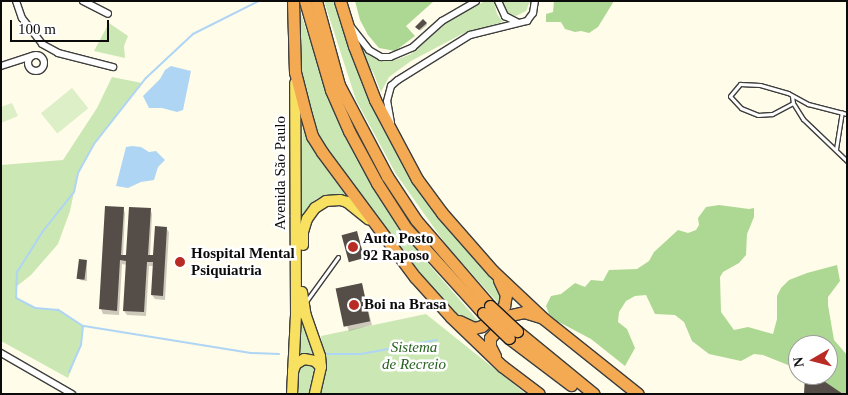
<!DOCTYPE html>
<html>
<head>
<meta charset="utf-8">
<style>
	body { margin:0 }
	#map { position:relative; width:848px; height:395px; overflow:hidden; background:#fffce9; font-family:Georgia,serif }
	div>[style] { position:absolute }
	.green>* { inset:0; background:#cbe8b4 }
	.forest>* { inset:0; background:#add894 }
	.pitch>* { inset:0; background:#ddefc6; transform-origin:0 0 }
	.water>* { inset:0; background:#afd5f5 }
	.shadow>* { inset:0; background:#0003 }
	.stream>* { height:2px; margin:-1px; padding:0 1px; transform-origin:1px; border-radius:1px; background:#afd5f5 }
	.building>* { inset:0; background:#544d48; transform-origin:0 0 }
	.roads { filter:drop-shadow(1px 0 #3e3e3e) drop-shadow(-1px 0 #3e3e3e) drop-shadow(0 1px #3e3e3e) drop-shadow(0 -1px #3e3e3e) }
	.lane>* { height:3px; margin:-1.5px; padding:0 1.5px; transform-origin:1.5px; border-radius:1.5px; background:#fff }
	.street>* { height:6px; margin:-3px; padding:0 3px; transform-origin:3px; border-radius:3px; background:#fff }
	.street>.ring { margin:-3px; padding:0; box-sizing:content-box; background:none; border:6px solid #fff; border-radius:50% }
	.primary>* { height:10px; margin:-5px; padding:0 5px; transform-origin:5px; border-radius:5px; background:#f8e061 }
	.highway>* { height:11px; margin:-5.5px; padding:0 5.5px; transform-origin:5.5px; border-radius:5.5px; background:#f3aa53 }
	.bridges { filter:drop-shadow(1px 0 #1c1c1c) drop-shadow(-1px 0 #1c1c1c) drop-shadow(0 1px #1c1c1c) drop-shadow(0 -1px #1c1c1c) }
	.highway-bridge>* { height:11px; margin:-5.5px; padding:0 5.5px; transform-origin:5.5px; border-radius:5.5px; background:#f3aa53 }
	.dots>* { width:14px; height:14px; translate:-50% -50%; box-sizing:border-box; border:2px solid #fff; border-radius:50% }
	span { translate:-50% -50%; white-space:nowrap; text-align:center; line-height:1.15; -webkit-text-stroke:5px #fff; paint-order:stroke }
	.street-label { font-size:15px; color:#0b0b0b }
	.poi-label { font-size:15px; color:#0b0b0b; font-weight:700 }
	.left { translate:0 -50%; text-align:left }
	.park-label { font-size:15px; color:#25611d; font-style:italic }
	.frame { position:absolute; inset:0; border:2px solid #0b0b0b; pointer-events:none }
	.north { position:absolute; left:788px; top:335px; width:50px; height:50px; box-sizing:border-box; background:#fff; border:1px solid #9d9d9d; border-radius:50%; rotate:262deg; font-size:14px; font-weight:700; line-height:20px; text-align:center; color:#0b0b0b }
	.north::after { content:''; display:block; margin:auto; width:18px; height:22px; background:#b92b25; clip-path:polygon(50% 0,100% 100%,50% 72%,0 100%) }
	.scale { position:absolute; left:10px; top:20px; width:99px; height:22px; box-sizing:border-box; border:2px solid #0b0b0b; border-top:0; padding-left:6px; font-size:15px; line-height:18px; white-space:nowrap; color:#0b0b0b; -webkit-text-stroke:4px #fff; paint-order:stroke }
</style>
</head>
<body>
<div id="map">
	<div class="green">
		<i style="clip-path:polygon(324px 1px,337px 1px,352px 50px,437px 214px,492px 277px,502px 292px,499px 304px,447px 246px,396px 174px,356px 100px)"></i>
		<i style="clip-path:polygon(485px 1px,494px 1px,497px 14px,503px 22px,462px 34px,411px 61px,389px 77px,381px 92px,373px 72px,362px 60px,358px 44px,374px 57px,385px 61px,398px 59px,411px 54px,450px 20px)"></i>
		<i style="clip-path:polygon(501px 1px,530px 1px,526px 11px,516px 16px,507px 13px)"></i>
		<i style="clip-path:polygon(300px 11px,329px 97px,379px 195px,418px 252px,480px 323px,474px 324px,460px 317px,446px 304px,378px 221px,319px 139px,311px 119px,299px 57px)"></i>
		<i style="clip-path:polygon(109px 23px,128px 36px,124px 46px,125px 58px,94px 51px)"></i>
		<i style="clip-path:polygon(112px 77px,142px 83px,94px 144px,78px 173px,70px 211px,58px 244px,31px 275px,17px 286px,16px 298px,35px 308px,58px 310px,83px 326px,81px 345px,68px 378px,1px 341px,1px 165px,63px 160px,97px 108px)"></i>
		<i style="clip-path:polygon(303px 120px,353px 199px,345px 195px,325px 195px,316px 199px,303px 215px,300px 228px,298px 283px,316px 357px,307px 353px,295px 359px)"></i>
		<i style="clip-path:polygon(426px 314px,526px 394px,319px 394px,324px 361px,321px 336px)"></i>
		<i style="clip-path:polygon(310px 362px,315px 368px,316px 374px,311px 394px,298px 394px,298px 368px,300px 364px)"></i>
	</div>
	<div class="forest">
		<i style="clip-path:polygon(355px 1px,434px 1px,406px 26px,415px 36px,395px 51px,379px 48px,368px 35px,360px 20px)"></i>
		<i style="clip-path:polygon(554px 1px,614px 1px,598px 27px,589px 33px,581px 31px,575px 32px,565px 29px,561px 22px,546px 22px,546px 14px,553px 12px)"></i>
		<i style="clip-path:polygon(719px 205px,749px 209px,754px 208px,754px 217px,747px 234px,746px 255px,739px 263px,723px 272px,720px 277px,721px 312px,734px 330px,748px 327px,773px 334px,777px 319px,777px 296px,781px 288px,789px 280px,807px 273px,837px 265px,840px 281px,828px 297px,828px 305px,834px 340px,847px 355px,847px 394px,842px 394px,818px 377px,818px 375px,828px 375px,828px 345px,798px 345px,798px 369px,763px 355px,754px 354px,741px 361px,709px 354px,692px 341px,684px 322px,675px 315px,655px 314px,646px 295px,635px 296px,626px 301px,619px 312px,618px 322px,627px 329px,635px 348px,625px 366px,591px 339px,557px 321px,549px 314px,546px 306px,551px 296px,561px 294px,575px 283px,585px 287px,591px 280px,603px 281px,609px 270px,637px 269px,649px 261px,654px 252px,678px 230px,688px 233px,696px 230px,699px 225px,698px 218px,706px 207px)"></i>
	</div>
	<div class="pitch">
		<i style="left:72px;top:88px;width:26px;height:40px;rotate:51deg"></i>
		<i style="clip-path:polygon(12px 103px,18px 116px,1px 123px,1px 107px)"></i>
	</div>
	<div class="water">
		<i style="clip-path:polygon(171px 66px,191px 71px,183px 110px,177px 112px,162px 108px,149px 108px,143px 96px,160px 79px,165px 70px)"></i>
		<i style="clip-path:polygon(132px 146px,141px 147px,149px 152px,156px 151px,165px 160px,158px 167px,154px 180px,141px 182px,128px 188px,116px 186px,126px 147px)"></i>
	</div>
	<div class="shadow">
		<i style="clip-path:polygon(426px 23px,427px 25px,420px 31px,418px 28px)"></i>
		<i style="clip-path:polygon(123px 208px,125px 213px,123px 256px,127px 257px,150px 209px,152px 214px,150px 256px,154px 257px,166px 228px,169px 232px,165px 300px,155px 299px,152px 295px,154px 266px,149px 266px,146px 316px,127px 315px,124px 311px,127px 265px,122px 264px,119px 315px,103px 314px,101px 309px)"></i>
		<i style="clip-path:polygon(87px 261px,87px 281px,80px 280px,79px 278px)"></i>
		<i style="clip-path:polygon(362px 285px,372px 325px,349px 331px,347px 326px)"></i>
	</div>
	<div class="stream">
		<i style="left:84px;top:326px;width:169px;rotate:9.2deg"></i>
		<i style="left:251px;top:353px;width:28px;rotate:2deg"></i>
		<i style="left:327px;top:354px;width:34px"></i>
		<i style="left:361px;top:354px;width:77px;rotate:-10.4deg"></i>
		<i style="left:69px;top:372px;width:30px;rotate:-66deg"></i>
		<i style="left:81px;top:345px;width:19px;rotate:-84deg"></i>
		<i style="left:83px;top:326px;width:30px;rotate:-147deg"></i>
		<i style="left:58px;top:310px;width:23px;rotate:-175deg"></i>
		<i style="left:35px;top:308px;width:21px;rotate:-152deg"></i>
		<i style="left:16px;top:298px;width:26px;rotate:-88deg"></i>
		<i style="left:17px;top:272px;width:49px;rotate:-57.6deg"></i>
		<i style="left:43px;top:231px;width:50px;rotate:-51.5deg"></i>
		<i style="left:74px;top:192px;width:19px;rotate:-78deg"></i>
		<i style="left:78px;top:173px;width:33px;rotate:-61deg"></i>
		<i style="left:94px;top:144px;width:84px;rotate:-51.8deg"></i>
		<i style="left:146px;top:78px;width:64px;rotate:-43.1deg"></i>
		<i style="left:193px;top:34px;width:74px;rotate:-26.6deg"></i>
	</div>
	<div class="building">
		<i style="clip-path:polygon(423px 19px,427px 23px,419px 30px,415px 27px)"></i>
		<i style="clip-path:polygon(105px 206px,124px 207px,121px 255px,126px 255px,129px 207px,151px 208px,148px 255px,153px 255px,155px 226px,167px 227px,163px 296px,151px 295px,153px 262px,147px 262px,144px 312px,123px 311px,126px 261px,120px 260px,117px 311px,99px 309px)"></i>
		<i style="left:357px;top:231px;width:28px;height:16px;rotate:75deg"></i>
		<i style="left:79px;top:259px;width:8px;height:20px;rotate:7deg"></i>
		<i style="left:362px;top:283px;width:39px;height:27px;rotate:78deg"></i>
		<i style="clip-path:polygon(805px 375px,815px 375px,843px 394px,804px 394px)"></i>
	</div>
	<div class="roads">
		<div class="lane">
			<i style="left:792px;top:96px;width:7px;rotate:82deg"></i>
			<i style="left:793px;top:103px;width:19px;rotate:58deg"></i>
			<i style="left:803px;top:119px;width:61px;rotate:43.7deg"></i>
			<i style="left:793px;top:103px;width:24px;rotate:152deg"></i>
			<i style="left:772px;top:114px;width:14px;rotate:176deg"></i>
			<i style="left:758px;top:115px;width:18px;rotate:-158deg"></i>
			<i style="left:741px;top:108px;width:16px;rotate:-133deg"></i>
			<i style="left:730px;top:96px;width:16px;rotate:-50deg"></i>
			<i style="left:740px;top:84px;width:20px;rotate:3deg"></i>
			<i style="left:760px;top:85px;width:29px;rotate:16deg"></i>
			<i style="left:788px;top:93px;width:23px;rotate:29deg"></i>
			<i style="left:808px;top:104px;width:40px;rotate:14.4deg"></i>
			<i style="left:836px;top:149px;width:37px;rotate:-81deg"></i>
			<i style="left:307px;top:300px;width:53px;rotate:-54.2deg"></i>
		</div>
		<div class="street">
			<i style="left:16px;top:1px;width:18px;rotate:71deg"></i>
			<i style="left:22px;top:18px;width:33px;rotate:52deg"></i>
			<i style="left:42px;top:44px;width:18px;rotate:29deg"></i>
			<i style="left:58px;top:53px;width:57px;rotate:14.3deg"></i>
			<i style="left:83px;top:1px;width:28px;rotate:27deg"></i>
			<i style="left:498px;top:1px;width:17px;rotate:65deg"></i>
			<i style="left:505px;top:16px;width:13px;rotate:27deg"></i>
			<i style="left:352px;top:28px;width:28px;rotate:52deg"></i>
			<i style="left:369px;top:50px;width:14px;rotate:30deg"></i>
			<i style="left:381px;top:57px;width:9px"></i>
			<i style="left:390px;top:57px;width:25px;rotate:-23deg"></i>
			<i style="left:413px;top:47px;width:39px;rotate:-42deg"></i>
			<i style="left:442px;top:21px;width:39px;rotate:-30deg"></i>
			<i class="ring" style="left:28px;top:55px;width:10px;height:10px"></i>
			<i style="left:1px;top:66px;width:32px;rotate:-18deg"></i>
			<i style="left:391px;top:123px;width:22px;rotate:-100deg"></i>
			<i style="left:387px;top:101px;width:16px;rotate:-75deg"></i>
			<i style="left:391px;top:86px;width:9px;rotate:-41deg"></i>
			<i style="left:398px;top:80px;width:85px;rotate:-32deg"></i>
			<i style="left:470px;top:35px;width:59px;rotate:-13.8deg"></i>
			<i style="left:527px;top:21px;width:10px;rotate:-53deg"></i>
			<i style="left:533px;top:13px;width:12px;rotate:-81deg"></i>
			<i style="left:1px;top:353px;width:82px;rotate:30deg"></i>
		</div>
		<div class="primary">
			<i style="left:303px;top:245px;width:13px;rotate:-90deg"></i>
			<i style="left:303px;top:232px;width:14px;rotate:-73deg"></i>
			<i style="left:307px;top:219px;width:14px;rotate:-54deg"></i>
			<i style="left:315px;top:208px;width:13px;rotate:-32deg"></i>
			<i style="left:326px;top:201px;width:14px;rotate:-4deg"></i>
			<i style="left:340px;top:200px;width:7px;rotate:16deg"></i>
			<i style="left:347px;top:202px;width:28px;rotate:39deg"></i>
			<i style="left:302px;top:292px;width:24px;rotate:81deg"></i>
			<i style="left:306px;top:316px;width:42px;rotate:70.7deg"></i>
			<i style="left:320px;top:356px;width:11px;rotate:85deg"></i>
			<i style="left:321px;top:367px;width:28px;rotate:103deg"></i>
			<i style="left:293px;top:371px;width:8px;rotate:-67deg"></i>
			<i style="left:296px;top:364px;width:9px;rotate:-32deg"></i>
			<i style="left:304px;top:359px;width:11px;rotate:10deg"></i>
			<i style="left:315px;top:361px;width:8px;rotate:45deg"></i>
			<i style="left:292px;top:394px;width:79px;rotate:-87.1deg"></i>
			<i style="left:296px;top:315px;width:232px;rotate:-90.2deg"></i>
		</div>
		<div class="highway">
			<i style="left:293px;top:1px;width:71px;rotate:88.4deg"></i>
			<i style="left:295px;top:72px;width:44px;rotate:75.7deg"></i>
			<i style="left:306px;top:115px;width:22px;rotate:74deg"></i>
			<i style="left:312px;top:136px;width:19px;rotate:58deg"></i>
			<i style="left:322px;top:152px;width:156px;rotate:53.4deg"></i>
			<i style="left:415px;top:277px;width:54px;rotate:48deg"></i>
			<i style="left:451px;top:317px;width:71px;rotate:43.9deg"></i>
			<i style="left:502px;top:366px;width:46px;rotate:37.1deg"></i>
			<i style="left:305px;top:1px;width:93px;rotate:73.7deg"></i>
			<i style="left:331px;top:90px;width:45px;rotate:66.3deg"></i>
			<i style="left:349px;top:131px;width:59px;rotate:61.7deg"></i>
			<i style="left:377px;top:183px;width:54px;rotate:57.2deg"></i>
			<i style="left:406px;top:228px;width:115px;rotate:47.8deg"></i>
			<i style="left:316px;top:1px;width:87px;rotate:74.7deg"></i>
			<i style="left:339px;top:85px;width:103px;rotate:62.2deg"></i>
			<i style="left:387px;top:176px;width:53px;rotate:56.6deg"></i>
			<i style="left:416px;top:220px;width:113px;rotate:49.3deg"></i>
			<i style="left:340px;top:1px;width:47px;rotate:72.7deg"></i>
			<i style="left:354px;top:46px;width:58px;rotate:68.7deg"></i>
			<i style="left:375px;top:100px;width:89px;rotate:62deg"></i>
			<i style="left:417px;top:179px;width:42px;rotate:53.7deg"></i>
			<i style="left:442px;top:213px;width:77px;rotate:48.7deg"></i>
			<i style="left:493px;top:271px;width:70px;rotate:43.3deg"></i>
			<i style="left:544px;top:319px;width:120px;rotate:38.6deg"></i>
			<i style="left:459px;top:321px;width:17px;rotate:25deg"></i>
			<i style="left:474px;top:328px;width:8px;rotate:-14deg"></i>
			<i style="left:482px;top:326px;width:30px;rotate:-42deg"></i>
			<i style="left:504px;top:306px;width:11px;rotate:-80deg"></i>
			<i style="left:506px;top:295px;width:17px;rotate:-115deg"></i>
			<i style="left:517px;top:331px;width:99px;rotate:39.3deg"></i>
			<i style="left:509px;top:338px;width:78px;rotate:37.2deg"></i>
			<i style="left:495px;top:356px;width:11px;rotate:-117deg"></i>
			<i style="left:490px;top:346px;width:8px;rotate:-90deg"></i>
			<i style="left:490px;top:338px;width:31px;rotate:-48deg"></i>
			<i style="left:511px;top:315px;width:13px;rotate:-13deg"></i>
			<i style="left:524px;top:312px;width:17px;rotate:17deg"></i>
		</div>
	</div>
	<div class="bridges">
		<div class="highway-bridge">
			<i style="left:490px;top:306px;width:37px;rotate:43deg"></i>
			<i style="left:483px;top:313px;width:36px;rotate:44deg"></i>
		</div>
	</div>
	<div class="dots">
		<i style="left:353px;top:247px;background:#b92b25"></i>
		<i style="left:180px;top:262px;background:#b92b25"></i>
		<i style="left:354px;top:305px;background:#b92b25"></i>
	</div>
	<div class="street-label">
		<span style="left:281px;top:173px;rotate:-90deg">Avenida São Paulo</span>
	</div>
	<div class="poi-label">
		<span class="left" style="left:363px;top:247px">Auto Posto<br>92 Raposo</span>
		<span class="left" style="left:191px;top:262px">Hospital Mental<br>Psiquiatria</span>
		<span class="left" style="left:364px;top:305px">Boi na Brasa</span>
	</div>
	<div class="park-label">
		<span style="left:414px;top:356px">Sistema<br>de Recreio</span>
	</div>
	<div class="frame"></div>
	<div class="north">N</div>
	<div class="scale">100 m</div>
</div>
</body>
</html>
